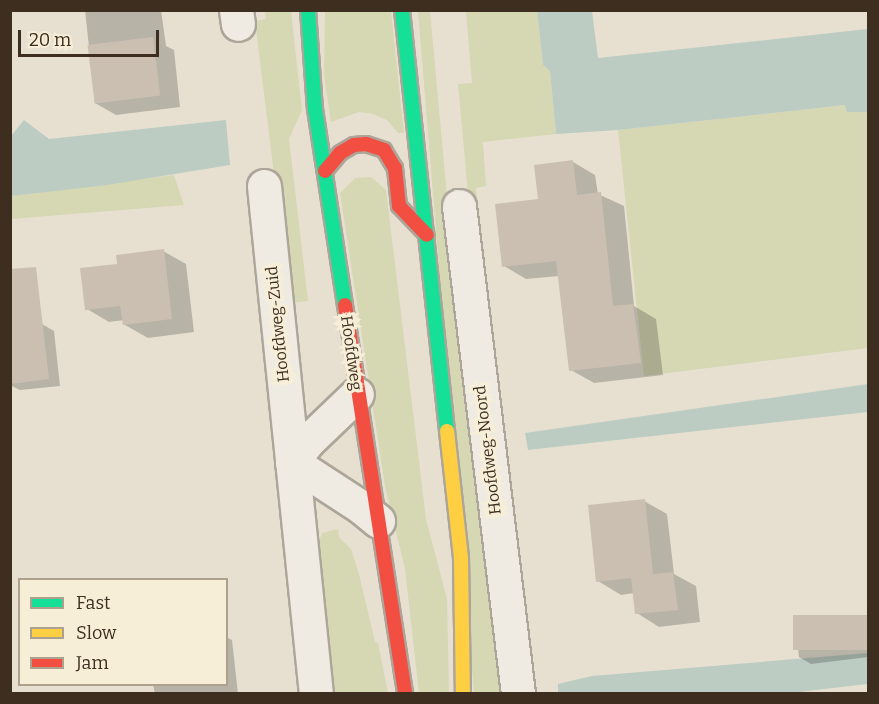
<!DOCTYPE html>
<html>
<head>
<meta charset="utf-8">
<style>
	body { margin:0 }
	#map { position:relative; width:879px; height:704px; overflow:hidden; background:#e7e0d1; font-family:Bitter,serif }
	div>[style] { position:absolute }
	.green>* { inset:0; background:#d6d7b3 }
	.water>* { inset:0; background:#bcccc2 }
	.shadow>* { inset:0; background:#0003 }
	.building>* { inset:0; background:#cbbfb2; transform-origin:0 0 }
	.roads { filter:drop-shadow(2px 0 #ada599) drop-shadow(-2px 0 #ada599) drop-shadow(0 2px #ada599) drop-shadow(0 -2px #ada599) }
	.street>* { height:33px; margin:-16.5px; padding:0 16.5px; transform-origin:16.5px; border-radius:16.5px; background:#efebe3 }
	.fast>* { height:14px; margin:-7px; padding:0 7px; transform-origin:7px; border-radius:7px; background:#16e098 }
	.slow>* { height:14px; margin:-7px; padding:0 7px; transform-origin:7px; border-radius:7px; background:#ffcf43 }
	.jam>* { height:14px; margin:-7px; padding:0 7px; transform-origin:7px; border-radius:7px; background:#f24e42 }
	span { translate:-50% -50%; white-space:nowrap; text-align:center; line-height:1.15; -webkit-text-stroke:6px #f7eed8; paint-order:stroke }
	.street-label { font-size:16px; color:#3d2e20 }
	.frame { position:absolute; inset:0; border:12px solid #3d2e20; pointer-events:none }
	.legend { position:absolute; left:18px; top:578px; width:210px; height:108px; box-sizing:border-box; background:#f7eed8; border:2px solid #ada18e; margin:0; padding:8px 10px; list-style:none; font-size:18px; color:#3d2e20 }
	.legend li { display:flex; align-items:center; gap:12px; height:30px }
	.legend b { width:30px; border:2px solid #ada18e }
	.scale { position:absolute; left:18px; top:30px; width:141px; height:27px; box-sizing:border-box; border:3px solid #3d2e20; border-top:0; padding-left:8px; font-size:18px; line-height:21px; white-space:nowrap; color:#3d2e20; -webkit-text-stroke:4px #f7eed8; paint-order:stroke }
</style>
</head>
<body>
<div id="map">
	<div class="green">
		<i style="clip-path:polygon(265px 11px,291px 11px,302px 110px,289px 139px,308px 301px,290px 303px,255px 21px,266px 19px)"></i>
		<i style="clip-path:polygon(325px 11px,391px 11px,404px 133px,398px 133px,387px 120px,373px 114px,359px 112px,331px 122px,324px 76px)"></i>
		<i style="clip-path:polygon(418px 11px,430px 11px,448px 207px,505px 693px,474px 693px)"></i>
		<i style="clip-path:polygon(466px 11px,537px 11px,543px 65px,550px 71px,556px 134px,483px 142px,486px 186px,476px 188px,478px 205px,469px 204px,458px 84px,472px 83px)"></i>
		<i style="clip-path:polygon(846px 105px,847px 112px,868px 112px,868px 348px,644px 376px,618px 130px)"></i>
		<i style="clip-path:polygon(174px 175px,184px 205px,11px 219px,11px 196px)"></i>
		<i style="clip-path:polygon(371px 177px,386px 190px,426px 519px,447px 599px,449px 693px,419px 693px,405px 569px,385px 486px,340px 193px,355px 178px)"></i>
		<i style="clip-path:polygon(338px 529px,339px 537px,351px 549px,359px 574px,375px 642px,378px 643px,388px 693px,335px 693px,318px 544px,322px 533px)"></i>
	</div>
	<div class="water">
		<i style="clip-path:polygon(537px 11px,592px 11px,598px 58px,868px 29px,868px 112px,847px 112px,845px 105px,618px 130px,556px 134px,550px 71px,543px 65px)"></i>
		<i style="clip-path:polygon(24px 120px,49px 139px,226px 120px,230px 165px,107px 185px,11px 196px,11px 136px)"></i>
		<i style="clip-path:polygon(868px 384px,868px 412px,528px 450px,525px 433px)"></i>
		<i style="clip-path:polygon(868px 653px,868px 684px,781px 694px,558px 693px,558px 684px,592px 676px)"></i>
	</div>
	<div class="shadow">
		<i style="clip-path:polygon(85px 10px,161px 10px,166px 46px,174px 50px,180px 107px,116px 115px,95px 103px)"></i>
		<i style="clip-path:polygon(573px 162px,595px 175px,598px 194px,624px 206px,634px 306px,656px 319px,663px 375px,594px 383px,571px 370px,559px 276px,526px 279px,504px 266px,540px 200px)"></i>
		<i style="clip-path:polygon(163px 251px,186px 264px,194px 332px,148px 338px,125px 325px,124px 320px,109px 322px,87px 309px,119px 265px)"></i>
		<i style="clip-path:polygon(42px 324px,54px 331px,60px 386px,20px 390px,10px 385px,10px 328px)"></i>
		<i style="clip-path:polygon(644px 501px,667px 514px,674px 574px,696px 586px,700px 622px,659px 627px,637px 613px,634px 593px,621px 595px,598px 581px)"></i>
		<i style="clip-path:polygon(868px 616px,868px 657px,811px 664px,799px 657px,795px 624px)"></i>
		<i style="clip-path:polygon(226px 637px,232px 640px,238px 694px,155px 694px,153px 684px,226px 684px)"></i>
	</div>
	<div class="building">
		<i style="left:153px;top:37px;width:59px;height:66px;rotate:83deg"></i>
		<i style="clip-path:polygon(573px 160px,577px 195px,601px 192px,613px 306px,633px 304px,641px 363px,569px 371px,556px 261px,502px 267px,495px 204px,538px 199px,534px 165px)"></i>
		<i style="clip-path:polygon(164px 249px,172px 319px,123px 325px,120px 306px,85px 310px,80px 268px,117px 264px,116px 255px)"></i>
		<i style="clip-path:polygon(36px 267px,49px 379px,10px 384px,10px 269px)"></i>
		<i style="clip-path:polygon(645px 499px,653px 574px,673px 572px,678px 610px,635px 614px,631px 578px,596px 582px,588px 505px)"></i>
		<i style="left:868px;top:615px;width:35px;height:75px;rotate:90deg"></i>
	</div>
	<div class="roads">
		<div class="street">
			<i style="left:236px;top:10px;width:14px;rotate:82deg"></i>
			<i style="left:264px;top:186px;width:511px;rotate:84.16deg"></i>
			<i style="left:459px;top:206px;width:492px;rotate:83.1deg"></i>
			<i style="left:292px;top:462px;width:82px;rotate:33.1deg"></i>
			<i style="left:361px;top:507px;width:22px;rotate:39deg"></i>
			<i style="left:292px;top:462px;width:25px;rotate:-53deg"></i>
			<i style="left:307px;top:442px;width:69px;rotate:-43.8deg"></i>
		</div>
		<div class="fast">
			<i style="left:308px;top:10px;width:99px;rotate:86deg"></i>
			<i style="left:315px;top:109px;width:198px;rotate:81.3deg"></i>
			<i style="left:402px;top:10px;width:423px;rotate:83.9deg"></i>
		</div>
		<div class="slow">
			<i style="left:447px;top:431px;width:128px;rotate:83.7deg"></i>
			<i style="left:461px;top:558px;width:136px;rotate:89.2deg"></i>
		</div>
		<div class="jam">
			<i style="left:325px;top:171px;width:23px;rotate:-50deg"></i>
			<i style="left:340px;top:153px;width:16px;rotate:-30deg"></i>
			<i style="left:354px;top:145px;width:12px;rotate:-5deg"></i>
			<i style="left:366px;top:144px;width:19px;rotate:18deg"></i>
			<i style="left:384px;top:150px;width:21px;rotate:59deg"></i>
			<i style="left:395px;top:168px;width:38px;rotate:84deg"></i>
			<i style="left:399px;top:206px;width:40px;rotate:46deg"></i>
			<i style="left:345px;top:305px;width:394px;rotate:81.2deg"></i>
		</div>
	</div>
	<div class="street-label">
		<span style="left:278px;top:324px;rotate:-96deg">Hoofdweg-Zuid</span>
		<span style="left:351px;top:353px;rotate:82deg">Hoofdweg</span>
		<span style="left:488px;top:450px;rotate:-97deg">Hoofdweg-Noord</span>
	</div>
	<div class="frame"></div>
	<ul class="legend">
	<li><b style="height:8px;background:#16e098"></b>Fast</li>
	<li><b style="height:8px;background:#ffcf43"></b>Slow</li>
	<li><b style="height:8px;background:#f24e42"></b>Jam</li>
	</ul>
	<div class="scale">20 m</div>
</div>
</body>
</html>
